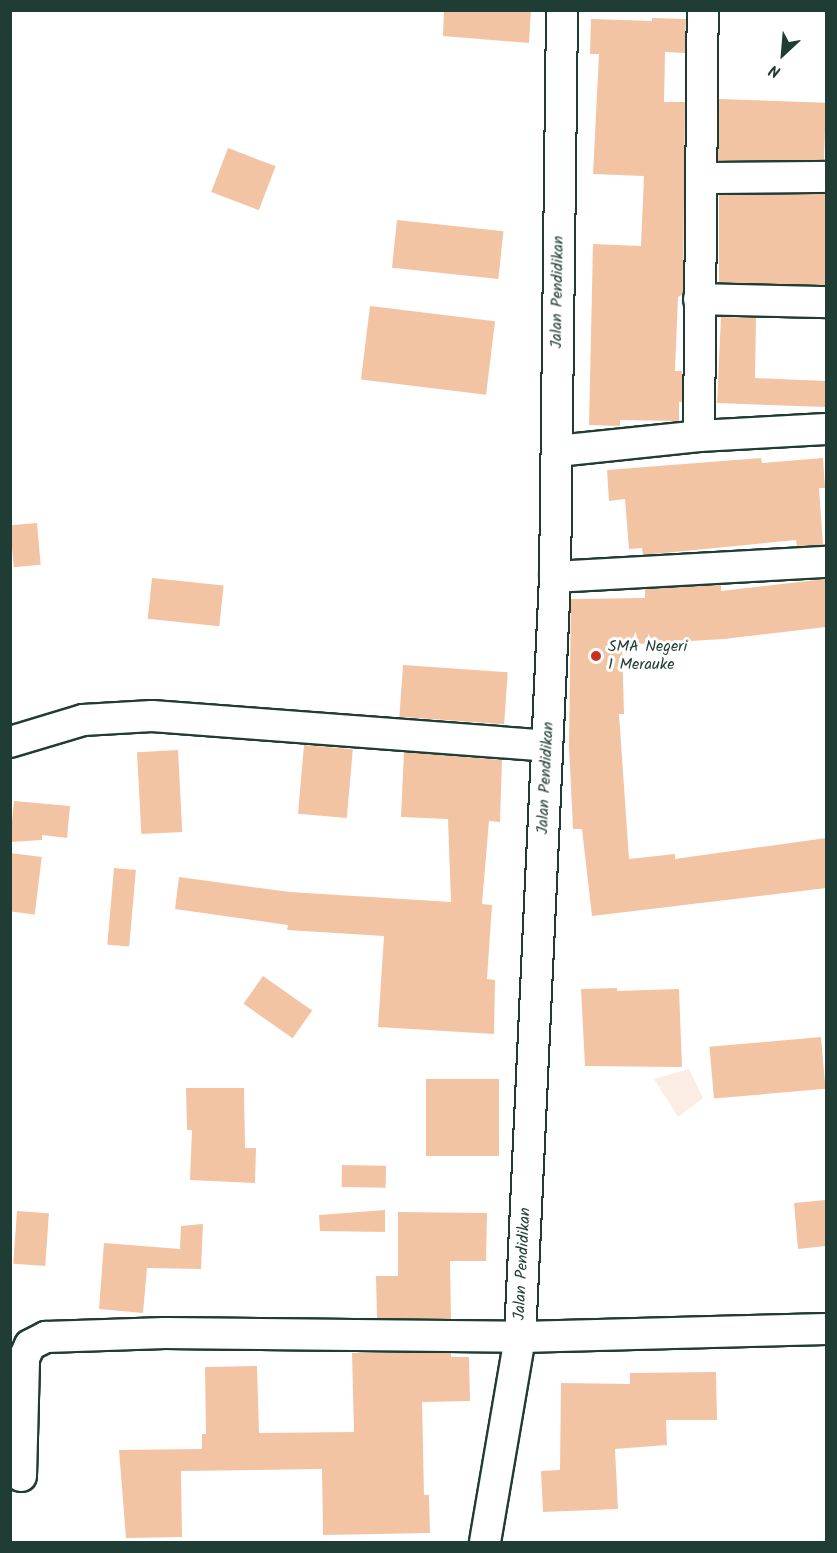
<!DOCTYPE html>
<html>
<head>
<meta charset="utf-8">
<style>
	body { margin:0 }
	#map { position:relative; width:837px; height:1553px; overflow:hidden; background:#fff; font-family:Kalam,sans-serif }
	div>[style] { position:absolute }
	.built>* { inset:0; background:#fbede3 }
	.building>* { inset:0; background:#f3c4a3; transform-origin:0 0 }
	.roads { filter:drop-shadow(2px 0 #1f3d34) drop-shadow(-2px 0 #1f3d34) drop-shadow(0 2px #1f3d34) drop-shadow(0 -2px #1f3d34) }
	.minor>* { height:30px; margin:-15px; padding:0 15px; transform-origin:15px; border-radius:15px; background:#fff }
	.dots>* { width:16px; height:16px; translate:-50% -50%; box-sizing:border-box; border:3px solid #fff; border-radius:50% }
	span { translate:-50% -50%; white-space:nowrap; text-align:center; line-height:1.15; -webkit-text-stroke:6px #fff; paint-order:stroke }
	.street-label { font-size:16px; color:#1f3d34 }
	.poi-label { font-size:16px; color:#1f3d34 }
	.left { translate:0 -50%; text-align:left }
	.frame { position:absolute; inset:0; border:12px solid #1f3d34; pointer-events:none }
	.north { position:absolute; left:753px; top:24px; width:60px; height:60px; -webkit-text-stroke:4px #fff; paint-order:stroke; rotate:206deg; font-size:16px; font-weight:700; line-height:24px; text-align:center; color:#1f3d34 }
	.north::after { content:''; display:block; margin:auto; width:21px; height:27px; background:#1f3d34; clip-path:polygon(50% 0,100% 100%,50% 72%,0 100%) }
</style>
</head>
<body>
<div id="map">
	<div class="built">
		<i style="clip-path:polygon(689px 1069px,703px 1098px,678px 1117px,654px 1079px)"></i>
	</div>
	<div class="building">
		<i style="clip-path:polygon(444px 10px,531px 10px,529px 43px,443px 36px)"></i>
		<i style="clip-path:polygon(652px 18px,686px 19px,685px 53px,665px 52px,664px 102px,685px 102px,683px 294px,678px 297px,675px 371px,682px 371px,682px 402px,679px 402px,679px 421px,620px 420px,620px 426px,589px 425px,593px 244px,641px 246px,644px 176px,593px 174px,599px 54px,590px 54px,591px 19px,652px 21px)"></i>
		<i style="left:719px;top:99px;width:107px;height:62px;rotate:2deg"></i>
		<i style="left:228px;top:148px;width:51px;height:47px;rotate:21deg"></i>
		<i style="left:826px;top:194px;width:91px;height:107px;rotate:90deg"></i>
		<i style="left:397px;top:220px;width:107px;height:48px;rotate:6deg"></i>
		<i style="left:370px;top:306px;width:126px;height:74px;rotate:7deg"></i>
		<i style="clip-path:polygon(721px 317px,756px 318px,755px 378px,826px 381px,826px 407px,717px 403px)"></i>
		<i style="clip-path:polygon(761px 458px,762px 463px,823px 458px,825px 488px,819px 488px,823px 545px,797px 546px,796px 540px,643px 555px,642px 548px,629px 549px,625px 499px,609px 501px,607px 470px)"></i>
		<i style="left:37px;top:523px;width:42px;height:27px;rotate:85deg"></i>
		<i style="left:152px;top:578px;width:72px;height:41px;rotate:6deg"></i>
		<i style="clip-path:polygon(826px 579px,826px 627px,724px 639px,622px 645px,624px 714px,619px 714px,629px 859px,675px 854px,675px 859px,826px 838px,826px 888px,592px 916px,582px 829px,573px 829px,569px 746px,571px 599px,645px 598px,645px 589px,721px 585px,721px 591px)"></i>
		<i style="left:403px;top:665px;width:105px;height:52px;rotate:4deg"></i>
		<i style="left:304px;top:745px;width:49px;height:69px;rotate:5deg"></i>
		<i style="left:178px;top:750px;width:82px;height:41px;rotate:87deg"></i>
		<i style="clip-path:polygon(404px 752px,502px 760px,500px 822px,489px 821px,482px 904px,492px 905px,487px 979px,495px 980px,494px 1034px,378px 1027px,384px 936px,287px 930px,288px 925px,175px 909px,179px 877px,290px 892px,451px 902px,448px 819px,401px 817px)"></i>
		<i style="clip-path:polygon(14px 801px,70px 806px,67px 838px,42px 835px,42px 840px,10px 842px)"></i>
		<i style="left:10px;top:853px;width:32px;height:58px;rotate:7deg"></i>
		<i style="left:114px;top:868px;width:22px;height:77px;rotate:5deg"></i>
		<i style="left:263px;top:976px;width:60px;height:34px;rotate:35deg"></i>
		<i style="clip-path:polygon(617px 988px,617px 991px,679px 989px,682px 1067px,585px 1066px,581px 989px)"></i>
		<i style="left:821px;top:1037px;width:52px;height:112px;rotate:85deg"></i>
		<i style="left:426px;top:1079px;width:73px;height:77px"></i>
		<i style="clip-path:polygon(186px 1088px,244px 1088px,245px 1148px,256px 1148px,255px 1183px,190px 1180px,192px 1130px,187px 1130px)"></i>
		<i style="left:342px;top:1165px;width:44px;height:22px;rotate:1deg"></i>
		<i style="clip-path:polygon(826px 1200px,826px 1246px,798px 1249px,794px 1203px)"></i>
		<i style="clip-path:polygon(385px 1210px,385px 1232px,320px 1231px,319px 1215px)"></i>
		<i style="left:17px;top:1211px;width:32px;height:53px;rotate:4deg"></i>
		<i style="clip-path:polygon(398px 1212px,487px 1213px,486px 1261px,450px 1261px,451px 1319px,377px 1318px,376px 1276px,398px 1276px)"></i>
		<i style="clip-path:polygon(203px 1224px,201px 1269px,147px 1268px,143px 1313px,99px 1309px,104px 1243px,180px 1249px,181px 1226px)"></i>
		<i style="clip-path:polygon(352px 1353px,451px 1353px,451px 1357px,469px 1357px,470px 1401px,422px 1402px,424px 1495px,429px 1495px,430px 1533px,323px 1535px,322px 1469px,181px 1471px,182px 1537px,126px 1538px,119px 1450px,202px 1449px,202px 1434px,206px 1434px,205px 1367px,257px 1366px,259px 1433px,354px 1432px)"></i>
		<i style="clip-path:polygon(716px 1372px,717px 1420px,666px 1420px,667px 1445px,615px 1449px,618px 1509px,543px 1512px,541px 1471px,560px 1470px,561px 1383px,630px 1384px,630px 1373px)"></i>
	</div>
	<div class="roads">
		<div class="minor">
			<i style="left:703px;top:178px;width:123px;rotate:-0.5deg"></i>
			<i style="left:699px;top:299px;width:127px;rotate:1.4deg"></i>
			<i style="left:699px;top:436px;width:426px;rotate:-89.5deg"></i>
			<i style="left:557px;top:451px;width:143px;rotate:-6deg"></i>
			<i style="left:699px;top:436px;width:127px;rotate:-3.2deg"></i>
			<i style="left:555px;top:577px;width:271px;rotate:-3.2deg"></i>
			<i style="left:10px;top:742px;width:76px;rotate:-16.8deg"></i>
			<i style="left:83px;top:720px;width:69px;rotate:-3.3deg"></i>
			<i style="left:152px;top:716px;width:396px;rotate:4.3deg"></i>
			<i style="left:21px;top:1476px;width:118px;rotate:-88.5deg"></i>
			<i style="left:24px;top:1358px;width:14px;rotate:-65deg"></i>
			<i style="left:30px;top:1345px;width:18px;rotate:-27deg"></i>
			<i style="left:46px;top:1337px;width:119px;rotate:-1.9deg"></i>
			<i style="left:165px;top:1333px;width:355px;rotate:0.6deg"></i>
			<i style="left:520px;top:1337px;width:306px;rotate:-1.5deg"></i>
			<i style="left:485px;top:1542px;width:208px;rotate:-80.3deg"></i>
			<i style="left:520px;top:1337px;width:761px;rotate:-87.36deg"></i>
			<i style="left:555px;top:577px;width:567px;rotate:-89.29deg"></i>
		</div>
	</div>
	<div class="dots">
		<i style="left:596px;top:656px;background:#c8321e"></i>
	</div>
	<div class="street-label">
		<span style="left:558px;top:292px;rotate:-89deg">Jalan Pendidikan</span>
		<span style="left:546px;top:778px;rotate:-87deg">Jalan Pendidikan</span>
		<span style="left:523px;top:1264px;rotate:-87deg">Jalan Pendidikan</span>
	</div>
	<div class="poi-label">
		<span class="left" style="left:608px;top:656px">SMA Negeri<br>1 Merauke</span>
	</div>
	<div class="frame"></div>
	<div class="north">N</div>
</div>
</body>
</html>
